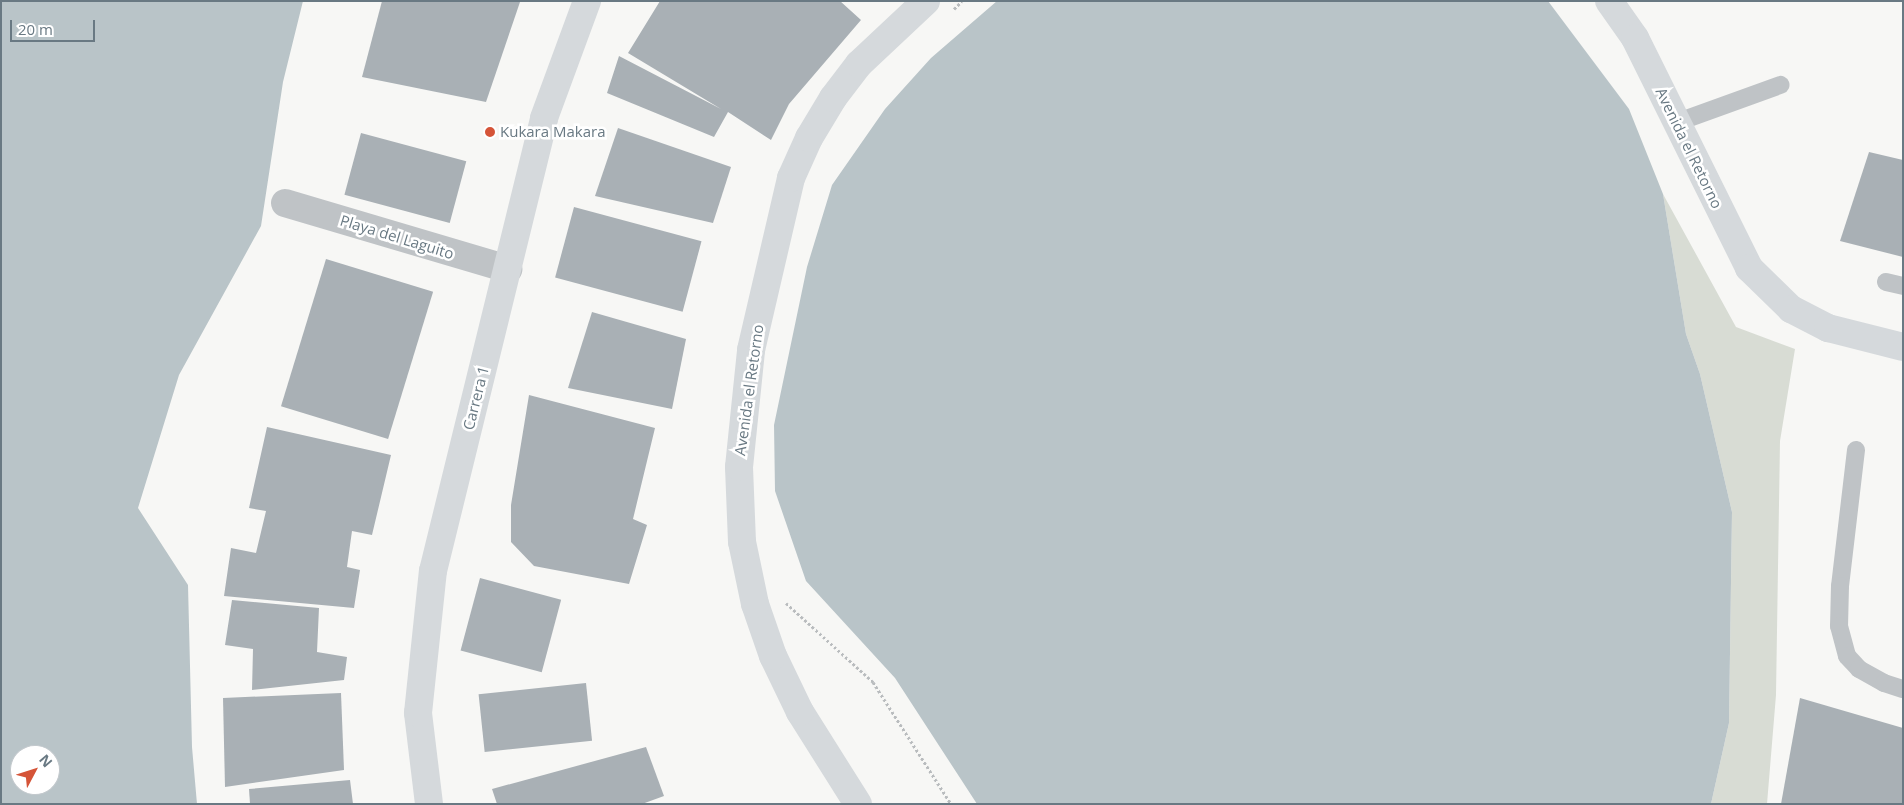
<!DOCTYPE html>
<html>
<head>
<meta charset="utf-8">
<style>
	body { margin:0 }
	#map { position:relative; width:1904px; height:805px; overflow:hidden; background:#f7f7f5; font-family:"Open Sans",sans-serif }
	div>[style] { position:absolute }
	.green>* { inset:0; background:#d8dcd4 }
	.water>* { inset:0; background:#b9c4c8 }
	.building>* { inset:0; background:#a9b0b5; transform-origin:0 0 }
	.path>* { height:3px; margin-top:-1.5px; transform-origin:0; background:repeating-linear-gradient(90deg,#b9bcbe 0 2.5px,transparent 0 5px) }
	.service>* { height:18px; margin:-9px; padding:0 9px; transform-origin:9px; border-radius:9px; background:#bfc3c6 }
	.minor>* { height:28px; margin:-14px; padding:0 14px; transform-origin:14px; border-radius:14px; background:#bfc3c6 }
	.secondary>* { height:28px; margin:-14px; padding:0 14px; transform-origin:14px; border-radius:14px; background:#d5d9dc }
	.dots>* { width:14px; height:14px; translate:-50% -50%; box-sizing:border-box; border:2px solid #fff; border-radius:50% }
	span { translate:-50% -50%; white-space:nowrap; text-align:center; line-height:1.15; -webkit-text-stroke:5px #fff; paint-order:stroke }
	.poi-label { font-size:15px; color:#697983 }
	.left { translate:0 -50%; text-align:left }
	.street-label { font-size:15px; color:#697983 }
	.frame { position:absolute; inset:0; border:2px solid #697983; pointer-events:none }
	.north { position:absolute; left:10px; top:745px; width:50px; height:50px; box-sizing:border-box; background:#fff; border:1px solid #c3c9cd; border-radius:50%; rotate:50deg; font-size:14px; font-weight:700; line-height:20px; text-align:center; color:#697983 }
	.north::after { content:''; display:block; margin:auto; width:18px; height:22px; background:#d55438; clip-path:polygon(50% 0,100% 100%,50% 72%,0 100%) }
	.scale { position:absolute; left:10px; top:20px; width:85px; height:22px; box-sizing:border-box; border:2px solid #697983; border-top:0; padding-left:6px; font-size:15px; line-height:18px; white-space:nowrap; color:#697983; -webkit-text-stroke:4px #fff; paint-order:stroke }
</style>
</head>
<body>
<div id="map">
	<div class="green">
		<i style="clip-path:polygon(1663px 194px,1736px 327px,1795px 349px,1780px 441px,1776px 695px,1767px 804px,1711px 804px,1729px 723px,1732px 512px,1700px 374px,1686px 334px)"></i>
	</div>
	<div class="water">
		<i style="clip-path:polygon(evenodd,1px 1px,303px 1px,283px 82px,261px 226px,179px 375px,138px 508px,188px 585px,192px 747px,197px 804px,1px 804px,1px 1px,20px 755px,50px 755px,50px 785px,20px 785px,20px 755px)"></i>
		<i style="clip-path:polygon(997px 1px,1548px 1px,1629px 109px,1663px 194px,1686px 334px,1700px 374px,1732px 512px,1729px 723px,1711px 804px,977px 804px,895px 678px,806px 581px,775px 491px,774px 425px,807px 267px,832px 185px,885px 109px,931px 58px)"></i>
	</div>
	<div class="building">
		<i style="clip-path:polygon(382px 1px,520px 2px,486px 102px,362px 77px)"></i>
		<i style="clip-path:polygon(660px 1px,840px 1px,861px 20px,789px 104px,771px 140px,728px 112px,714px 137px,607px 93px,619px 56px,721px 109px,628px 53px)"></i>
		<i style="clip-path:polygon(618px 128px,731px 167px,713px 223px,595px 196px)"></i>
		<i style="left:361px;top:133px;width:109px;height:64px;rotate:15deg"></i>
		<i style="clip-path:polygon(1869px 152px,1903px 160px,1903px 257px,1840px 241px)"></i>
		<i style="left:574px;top:207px;width:132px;height:73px;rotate:15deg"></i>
		<i style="left:326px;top:259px;width:112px;height:154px;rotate:17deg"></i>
		<i style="clip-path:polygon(592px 312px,686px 339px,672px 409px,568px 388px)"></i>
		<i style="clip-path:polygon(529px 395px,655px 428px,633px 519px,647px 525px,629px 584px,534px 566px,511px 542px,511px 505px)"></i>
		<i style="clip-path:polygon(267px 427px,391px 455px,372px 535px,352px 531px,347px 567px,360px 570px,354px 608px,224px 596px,231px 548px,256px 553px,266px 511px,249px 508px)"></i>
		<i style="left:480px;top:578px;width:84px;height:75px;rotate:15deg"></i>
		<i style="clip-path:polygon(232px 600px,319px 608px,317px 652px,347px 657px,344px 680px,252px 690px,253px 649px,225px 645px)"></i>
		<i style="left:586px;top:683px;width:58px;height:108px;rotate:84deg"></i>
		<i style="clip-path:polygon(341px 693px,344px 770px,225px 787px,223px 698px)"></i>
		<i style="clip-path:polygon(1800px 698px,1903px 728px,1903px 804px,1781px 804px)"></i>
		<i style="clip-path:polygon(646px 747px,664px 796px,642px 804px,497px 804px,492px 789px)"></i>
		<i style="clip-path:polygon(350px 780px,353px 804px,250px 804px,249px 789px)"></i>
	</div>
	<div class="path">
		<i style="left:954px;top:9px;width:11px;rotate:-45deg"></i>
		<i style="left:786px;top:603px;width:118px;rotate:42.2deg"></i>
		<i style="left:873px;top:682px;width:145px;rotate:57.4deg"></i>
	</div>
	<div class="service">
		<i style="left:1678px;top:122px;width:109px;rotate:-19.9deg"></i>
		<i style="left:1886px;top:282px;width:17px;rotate:13deg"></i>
		<i style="left:1856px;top:450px;width:137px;rotate:96.7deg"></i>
		<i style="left:1840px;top:586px;width:40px;rotate:91.4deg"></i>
		<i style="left:1839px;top:626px;width:31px;rotate:75deg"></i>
		<i style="left:1847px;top:656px;width:18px;rotate:47deg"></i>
		<i style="left:1859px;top:669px;width:29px;rotate:29deg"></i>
		<i style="left:1884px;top:683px;width:20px;rotate:18deg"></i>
	</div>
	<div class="minor">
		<i style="left:285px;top:203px;width:233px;rotate:16.5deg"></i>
	</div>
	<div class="secondary">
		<i style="left:1609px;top:1px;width:45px;rotate:54.9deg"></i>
		<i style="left:1635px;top:38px;width:257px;rotate:63.6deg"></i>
		<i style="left:1749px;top:268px;width:59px;rotate:44.3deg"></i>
		<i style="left:1791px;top:309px;width:42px;rotate:27.2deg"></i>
		<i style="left:1828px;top:328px;width:77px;rotate:14.2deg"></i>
		<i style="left:429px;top:804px;width:92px;rotate:-96.9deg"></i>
		<i style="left:418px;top:713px;width:143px;rotate:-84deg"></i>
		<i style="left:433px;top:571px;width:466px;rotate:-76.2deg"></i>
		<i style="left:544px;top:118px;width:125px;rotate:-69.8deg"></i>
		<i style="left:858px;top:804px;width:109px;rotate:-122.2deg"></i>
		<i style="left:800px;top:712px;width:62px;rotate:-115.7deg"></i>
		<i style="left:773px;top:656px;width:55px;rotate:-109.1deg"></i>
		<i style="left:755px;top:604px;width:63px;rotate:-101.8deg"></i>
		<i style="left:742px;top:542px;width:75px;rotate:-92.3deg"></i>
		<i style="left:739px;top:467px;width:118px;rotate:-84.1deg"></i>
		<i style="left:751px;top:350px;width:177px;rotate:-76.9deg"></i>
		<i style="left:791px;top:178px;width:44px;rotate:-65.8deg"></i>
		<i style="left:809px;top:138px;width:47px;rotate:-59deg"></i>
		<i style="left:833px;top:98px;width:43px;rotate:-52.6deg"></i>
		<i style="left:859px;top:64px;width:92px;rotate:-43.2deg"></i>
	</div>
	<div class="dots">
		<i style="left:490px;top:132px;background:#d55438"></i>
	</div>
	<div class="poi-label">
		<span class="left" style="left:500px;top:132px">Kukara Makara</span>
	</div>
	<div class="street-label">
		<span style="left:1689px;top:148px;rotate:64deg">Avenida el Retorno</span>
		<span style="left:397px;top:237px;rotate:17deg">Playa del Laguito</span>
		<span style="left:749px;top:390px;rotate:-82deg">Avenida el Retorno</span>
		<span style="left:476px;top:398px;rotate:-76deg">Carrera 1</span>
	</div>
	<div class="frame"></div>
	<div class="north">N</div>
	<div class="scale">20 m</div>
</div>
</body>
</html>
